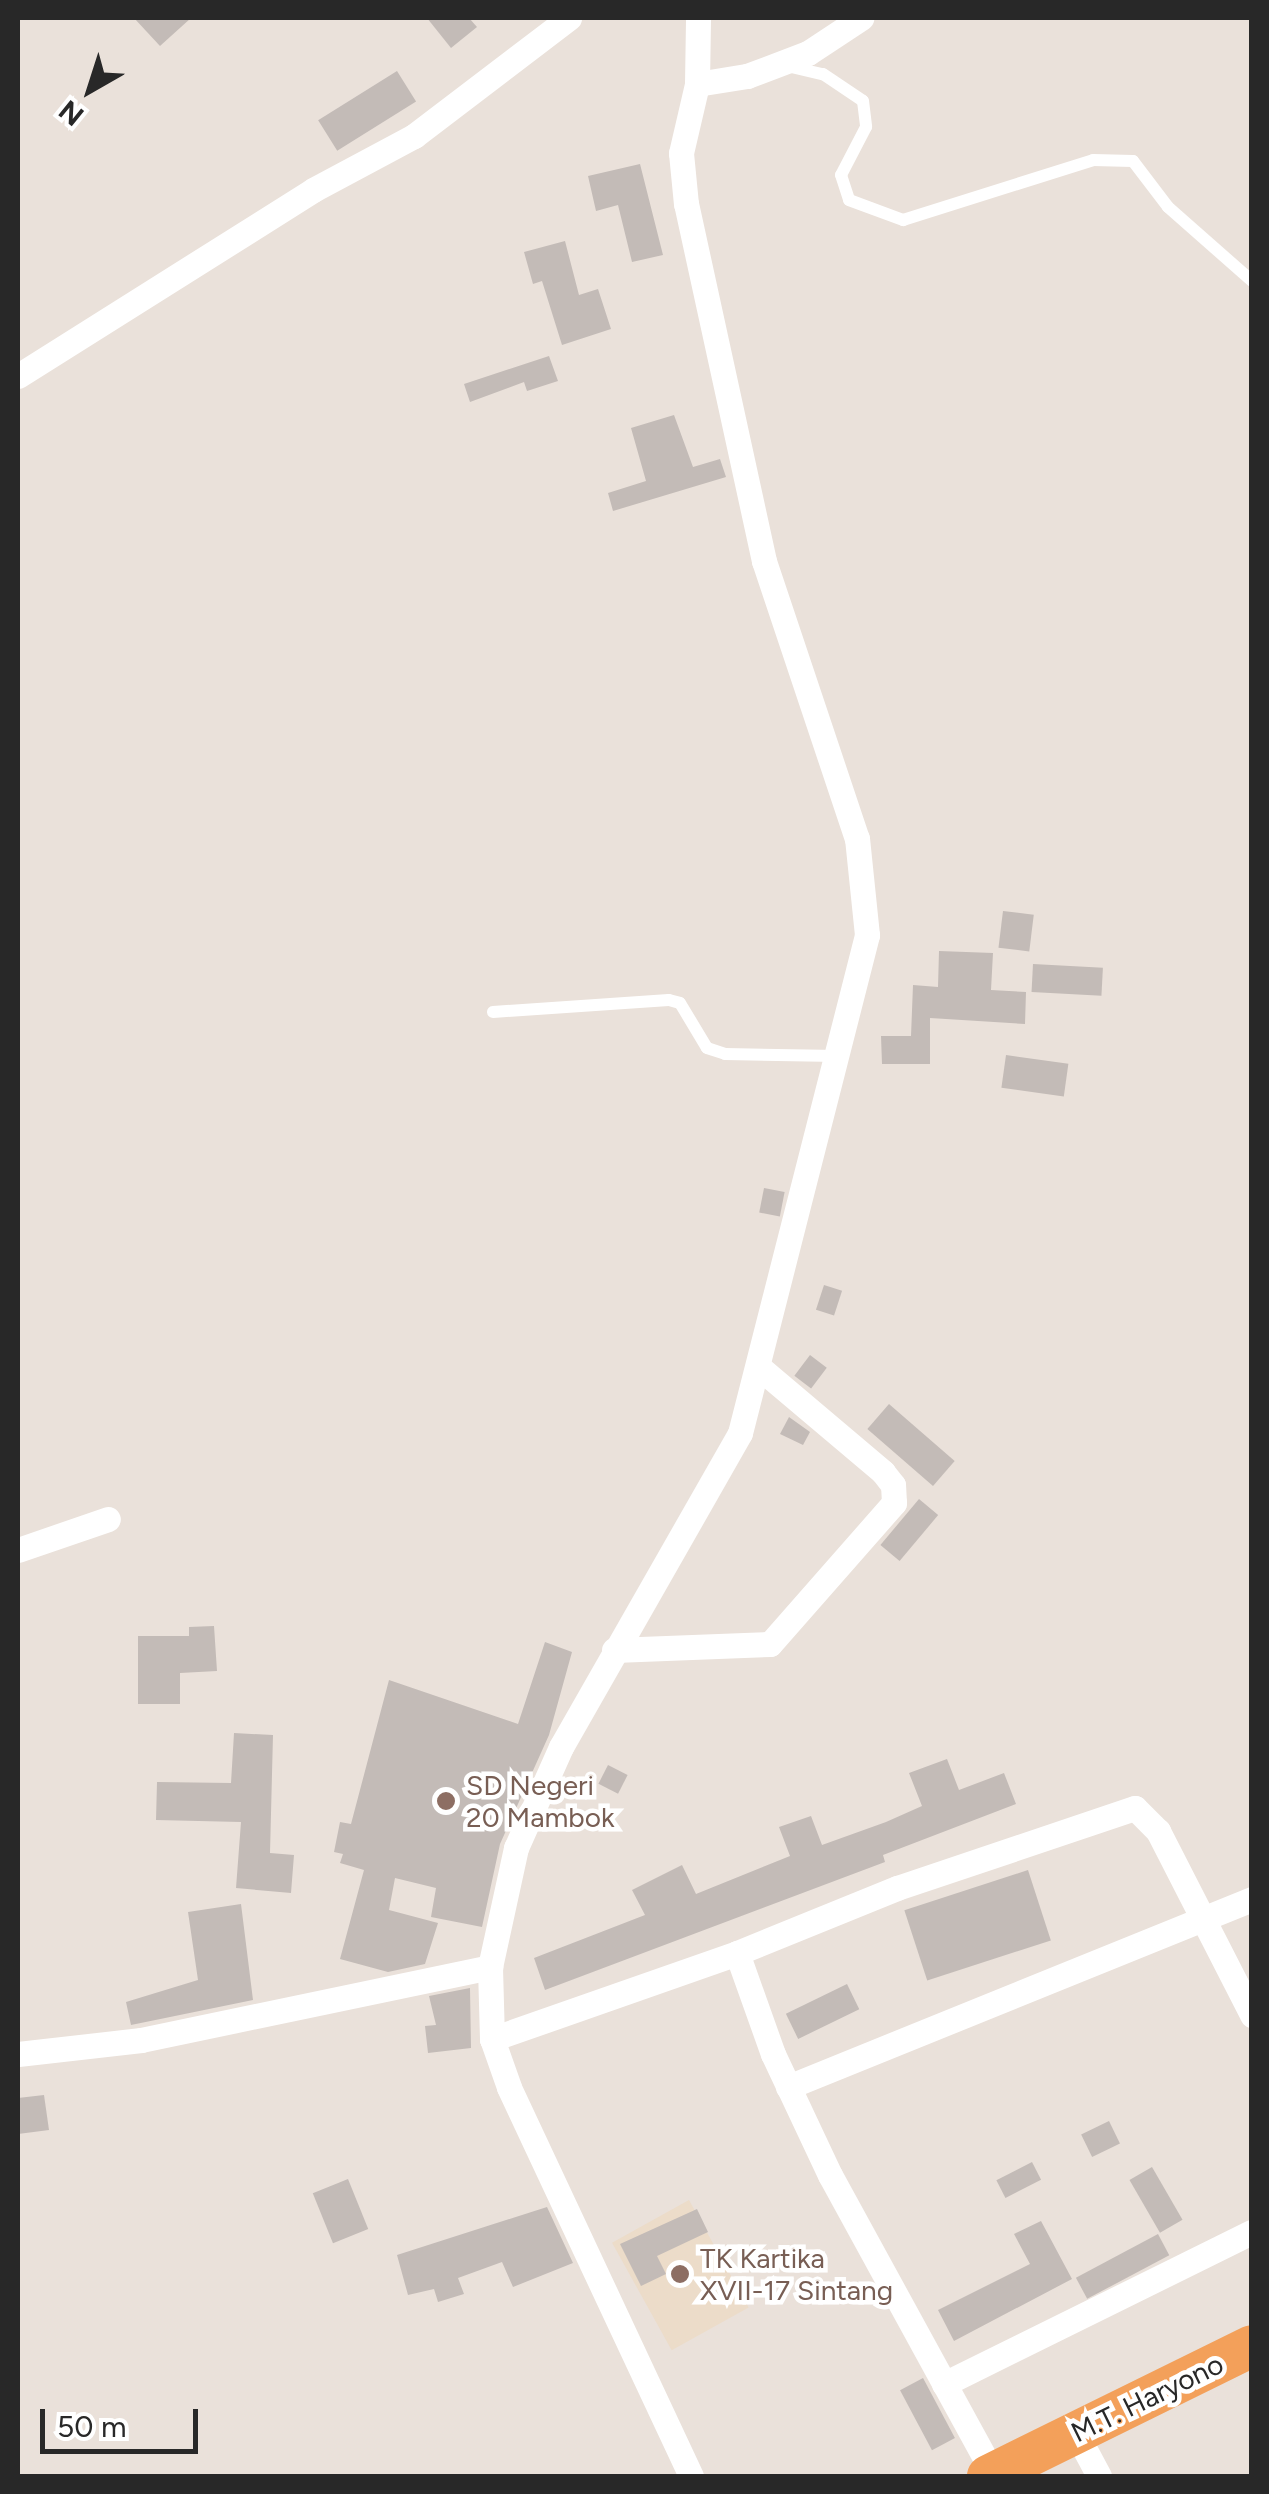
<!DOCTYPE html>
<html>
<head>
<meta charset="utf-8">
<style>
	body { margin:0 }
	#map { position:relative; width:1269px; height:2494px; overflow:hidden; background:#eae1da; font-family:Figtree,sans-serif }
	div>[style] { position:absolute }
	.education>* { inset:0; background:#ecdcc9; transform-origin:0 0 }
	.building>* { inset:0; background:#c3bbb7; transform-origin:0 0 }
	.service>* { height:12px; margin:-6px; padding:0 6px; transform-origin:6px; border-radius:6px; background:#fff }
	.minor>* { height:25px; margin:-12.5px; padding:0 12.5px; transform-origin:12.5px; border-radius:12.5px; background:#fff }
	.trunk>* { height:42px; margin:-21px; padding:0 21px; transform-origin:21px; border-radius:21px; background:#f3a05a }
	.dots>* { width:28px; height:28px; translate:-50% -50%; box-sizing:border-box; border:5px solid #fff; border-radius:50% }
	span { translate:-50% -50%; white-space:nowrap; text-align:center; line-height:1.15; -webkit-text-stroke:9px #fff; paint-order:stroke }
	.education-label { font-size:28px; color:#785e54 }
	.left { translate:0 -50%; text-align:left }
	.street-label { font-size:28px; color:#282828 }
	.frame { position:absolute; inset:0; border:20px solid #282828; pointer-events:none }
	.north { position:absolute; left:40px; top:40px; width:100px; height:100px; -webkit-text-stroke:8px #fff; paint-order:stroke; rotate:219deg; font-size:28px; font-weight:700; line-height:40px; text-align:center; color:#282828 }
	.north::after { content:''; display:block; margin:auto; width:35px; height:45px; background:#282828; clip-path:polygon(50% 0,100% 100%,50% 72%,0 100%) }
	.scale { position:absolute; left:40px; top:2409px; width:158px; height:45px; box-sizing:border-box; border:5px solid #282828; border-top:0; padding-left:12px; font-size:30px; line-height:35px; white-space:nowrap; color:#282828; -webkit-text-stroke:8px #fff; paint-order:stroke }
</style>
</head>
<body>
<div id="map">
	<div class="education">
		<i style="left:689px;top:2200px;width:123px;height:88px;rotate:61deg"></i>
	</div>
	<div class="building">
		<i style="clip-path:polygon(134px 18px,191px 18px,160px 46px)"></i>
		<i style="clip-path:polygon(427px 18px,469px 18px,477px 27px,451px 48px)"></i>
		<i style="left:397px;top:71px;width:36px;height:93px;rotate:58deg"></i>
		<i style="clip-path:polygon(640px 164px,663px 255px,632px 262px,618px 205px,596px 211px,588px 176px)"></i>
		<i style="clip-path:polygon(565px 241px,579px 295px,598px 289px,611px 329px,562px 345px,542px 281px,533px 284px,524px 252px)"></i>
		<i style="clip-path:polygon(549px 356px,558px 381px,527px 391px,524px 382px,470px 402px,464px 384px)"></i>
		<i style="clip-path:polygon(674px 415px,693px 467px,720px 459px,726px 477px,613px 511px,608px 493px,646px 481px,631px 428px)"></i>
		<i style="left:1003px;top:911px;width:31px;height:37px;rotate:7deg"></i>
		<i style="clip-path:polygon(939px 951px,993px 953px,991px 990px,1026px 992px,1025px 1024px,930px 1018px,930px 1064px,882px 1064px,881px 1036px,911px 1036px,913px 985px,938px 987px)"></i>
		<i style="left:1033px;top:964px;width:70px;height:28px;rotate:3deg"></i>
		<i style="left:1006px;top:1055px;width:63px;height:33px;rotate:8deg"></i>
		<i style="left:764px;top:1188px;width:21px;height:25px;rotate:11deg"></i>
		<i style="left:824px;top:1285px;width:19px;height:26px;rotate:18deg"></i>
		<i style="left:810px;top:1355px;width:21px;height:26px;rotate:37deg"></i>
		<i style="left:889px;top:1404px;width:87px;height:33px;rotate:41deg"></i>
		<i style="clip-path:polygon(789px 1417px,810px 1432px,803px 1445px,780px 1434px)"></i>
		<i style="left:919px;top:1499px;width:25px;height:60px;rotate:40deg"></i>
		<i style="clip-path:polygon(214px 1626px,217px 1671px,180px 1673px,180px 1704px,138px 1704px,138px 1636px,189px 1636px,189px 1627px)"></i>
		<i style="clip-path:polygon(545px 1642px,572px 1652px,549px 1735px,500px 1844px,482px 1927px,431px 1917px,436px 1888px,395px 1878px,389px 1910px,438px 1923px,425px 1964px,388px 1972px,340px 1959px,364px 1870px,340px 1863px,343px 1854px,334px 1852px,340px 1822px,351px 1824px,389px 1680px,518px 1724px)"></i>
		<i style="clip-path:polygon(234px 1733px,273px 1735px,270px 1853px,294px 1855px,291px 1893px,236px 1888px,241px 1822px,156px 1820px,157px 1782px,231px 1783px)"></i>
		<i style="clip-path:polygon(947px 1759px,959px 1790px,1004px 1773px,1016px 1804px,883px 1855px,885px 1862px,545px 1990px,534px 1958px,645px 1915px,632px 1890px,682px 1865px,696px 1894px,790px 1856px,779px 1827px,811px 1816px,822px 1845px,886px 1822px,922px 1806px,909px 1773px)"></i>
		<i style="left:608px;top:1765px;width:22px;height:21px;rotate:27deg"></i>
		<i style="left:1028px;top:1870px;width:74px;height:130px;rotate:72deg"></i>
		<i style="clip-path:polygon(241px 1904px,253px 2000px,131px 2025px,126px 2002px,198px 1980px,188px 1912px)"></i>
		<i style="left:847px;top:1984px;width:28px;height:68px;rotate:64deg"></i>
		<i style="clip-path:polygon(470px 1988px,471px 2048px,428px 2053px,425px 2026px,436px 2025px,429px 1996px)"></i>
		<i style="clip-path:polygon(44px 2095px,49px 2130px,18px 2134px,18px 2098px)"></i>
		<i style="left:1109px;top:2121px;width:25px;height:31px;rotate:64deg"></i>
		<i style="left:1032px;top:2162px;width:20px;height:40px;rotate:63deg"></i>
		<i style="left:1152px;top:2167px;width:61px;height:26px;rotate:60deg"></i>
		<i style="left:348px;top:2179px;width:54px;height:38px;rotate:68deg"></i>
		<i style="clip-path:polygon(547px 2207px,573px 2263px,513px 2287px,502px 2262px,458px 2278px,464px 2294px,438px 2302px,434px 2289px,408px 2295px,397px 2255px)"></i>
		<i style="clip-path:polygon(697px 2209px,708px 2232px,657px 2256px,666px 2274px,641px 2286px,620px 2244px)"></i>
		<i style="clip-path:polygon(1041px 2221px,1072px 2279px,954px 2341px,938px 2310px,1030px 2264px,1014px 2234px)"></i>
		<i style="left:1158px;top:2234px;width:24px;height:93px;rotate:62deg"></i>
		<i style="left:923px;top:2378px;width:68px;height:26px;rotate:62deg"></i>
	</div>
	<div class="service">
		<i style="left:787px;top:66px;width:37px;rotate:13deg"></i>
		<i style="left:823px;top:74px;width:48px;rotate:34deg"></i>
		<i style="left:863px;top:101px;width:26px;rotate:83deg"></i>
		<i style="left:866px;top:127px;width:54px;rotate:117.5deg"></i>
		<i style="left:841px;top:175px;width:26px;rotate:72deg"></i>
		<i style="left:849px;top:200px;width:58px;rotate:20.3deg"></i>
		<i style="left:903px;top:220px;width:199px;rotate:-17.5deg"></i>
		<i style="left:1093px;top:160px;width:40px;rotate:1.4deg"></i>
		<i style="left:1133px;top:161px;width:58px;rotate:52.7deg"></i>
		<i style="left:1168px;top:207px;width:112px;rotate:41.4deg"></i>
		<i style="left:493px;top:1012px;width:176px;rotate:-3.9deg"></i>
		<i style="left:669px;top:1000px;width:11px;rotate:15deg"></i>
		<i style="left:680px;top:1003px;width:52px;rotate:59deg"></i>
		<i style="left:707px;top:1048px;width:19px;rotate:18deg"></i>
		<i style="left:725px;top:1054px;width:113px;rotate:1deg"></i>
	</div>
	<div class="minor">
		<i style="left:697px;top:84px;width:51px;rotate:-9.1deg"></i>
		<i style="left:747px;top:76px;width:65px;rotate:-20.7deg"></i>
		<i style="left:808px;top:53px;width:64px;rotate:-33.4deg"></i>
		<i style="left:18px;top:376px;width:349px;rotate:-32.2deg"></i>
		<i style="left:313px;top:190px;width:115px;rotate:-28.1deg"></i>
		<i style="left:414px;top:136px;width:195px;rotate:-37.3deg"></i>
		<i style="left:18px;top:1550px;width:95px;rotate:-19deg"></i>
		<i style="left:614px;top:1650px;width:156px;rotate:-2.2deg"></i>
		<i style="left:770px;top:1644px;width:188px;rotate:-48.7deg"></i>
		<i style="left:894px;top:1503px;width:18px;rotate:-93deg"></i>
		<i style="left:893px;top:1485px;width:16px;rotate:-128deg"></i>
		<i style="left:883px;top:1472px;width:161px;rotate:-139.8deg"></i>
		<i style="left:737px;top:1953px;width:173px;rotate:-22.1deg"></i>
		<i style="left:897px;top:1888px;width:251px;rotate:-18.6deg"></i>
		<i style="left:1135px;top:1808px;width:33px;rotate:45deg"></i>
		<i style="left:1158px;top:1831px;width:207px;rotate:62.9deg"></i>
		<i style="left:492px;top:2039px;width:260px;rotate:-19.3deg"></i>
		<i style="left:737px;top:1953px;width:107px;rotate:70.4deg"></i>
		<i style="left:773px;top:2054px;width:134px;rotate:64.8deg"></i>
		<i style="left:830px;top:2175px;width:340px;rotate:61.3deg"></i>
		<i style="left:18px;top:2054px;width:124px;rotate:-6.5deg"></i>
		<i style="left:141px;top:2040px;width:357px;rotate:-11.8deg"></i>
		<i style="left:788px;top:2087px;width:501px;rotate:-22.06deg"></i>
		<i style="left:944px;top:2384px;width:343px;rotate:-26.3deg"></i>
		<i style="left:1076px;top:2433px;width:49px;rotate:61.9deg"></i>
		<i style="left:691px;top:2476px;width:429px;rotate:-115.1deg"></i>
		<i style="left:509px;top:2087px;width:51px;rotate:-109.5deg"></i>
		<i style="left:492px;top:2039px;width:72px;rotate:-91.6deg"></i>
		<i style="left:490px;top:1967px;width:122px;rotate:-77.7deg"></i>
		<i style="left:516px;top:1848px;width:111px;rotate:-66deg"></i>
		<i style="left:561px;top:1747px;width:361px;rotate:-60.3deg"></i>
		<i style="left:740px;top:1433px;width:514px;rotate:-75.69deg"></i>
		<i style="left:867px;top:935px;width:97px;rotate:-95.9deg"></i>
		<i style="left:857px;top:839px;width:293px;rotate:-108.5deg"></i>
		<i style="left:764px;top:561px;width:365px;rotate:-102.3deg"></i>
		<i style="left:686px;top:204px;width:51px;rotate:-95.6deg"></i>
		<i style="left:681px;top:153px;width:71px;rotate:-76.9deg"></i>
		<i style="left:697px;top:84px;width:66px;rotate:-89.1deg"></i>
	</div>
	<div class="trunk">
		<i style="left:988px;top:2476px;width:294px;rotate:-26.2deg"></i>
	</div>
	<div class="dots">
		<i style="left:446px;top:1801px;background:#8d6e63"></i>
		<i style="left:680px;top:2274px;background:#8d6e63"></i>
	</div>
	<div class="education-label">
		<span class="left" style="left:466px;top:1801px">SD Negeri<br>20 Mambok</span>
		<span class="left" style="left:700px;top:2274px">TK Kartika<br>XVII-17 Sintang</span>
	</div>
	<div class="street-label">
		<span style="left:1147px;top:2398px;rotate:-26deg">M.T. Haryono</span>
	</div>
	<div class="frame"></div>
	<div class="north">N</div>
	<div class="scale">50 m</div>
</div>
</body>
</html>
